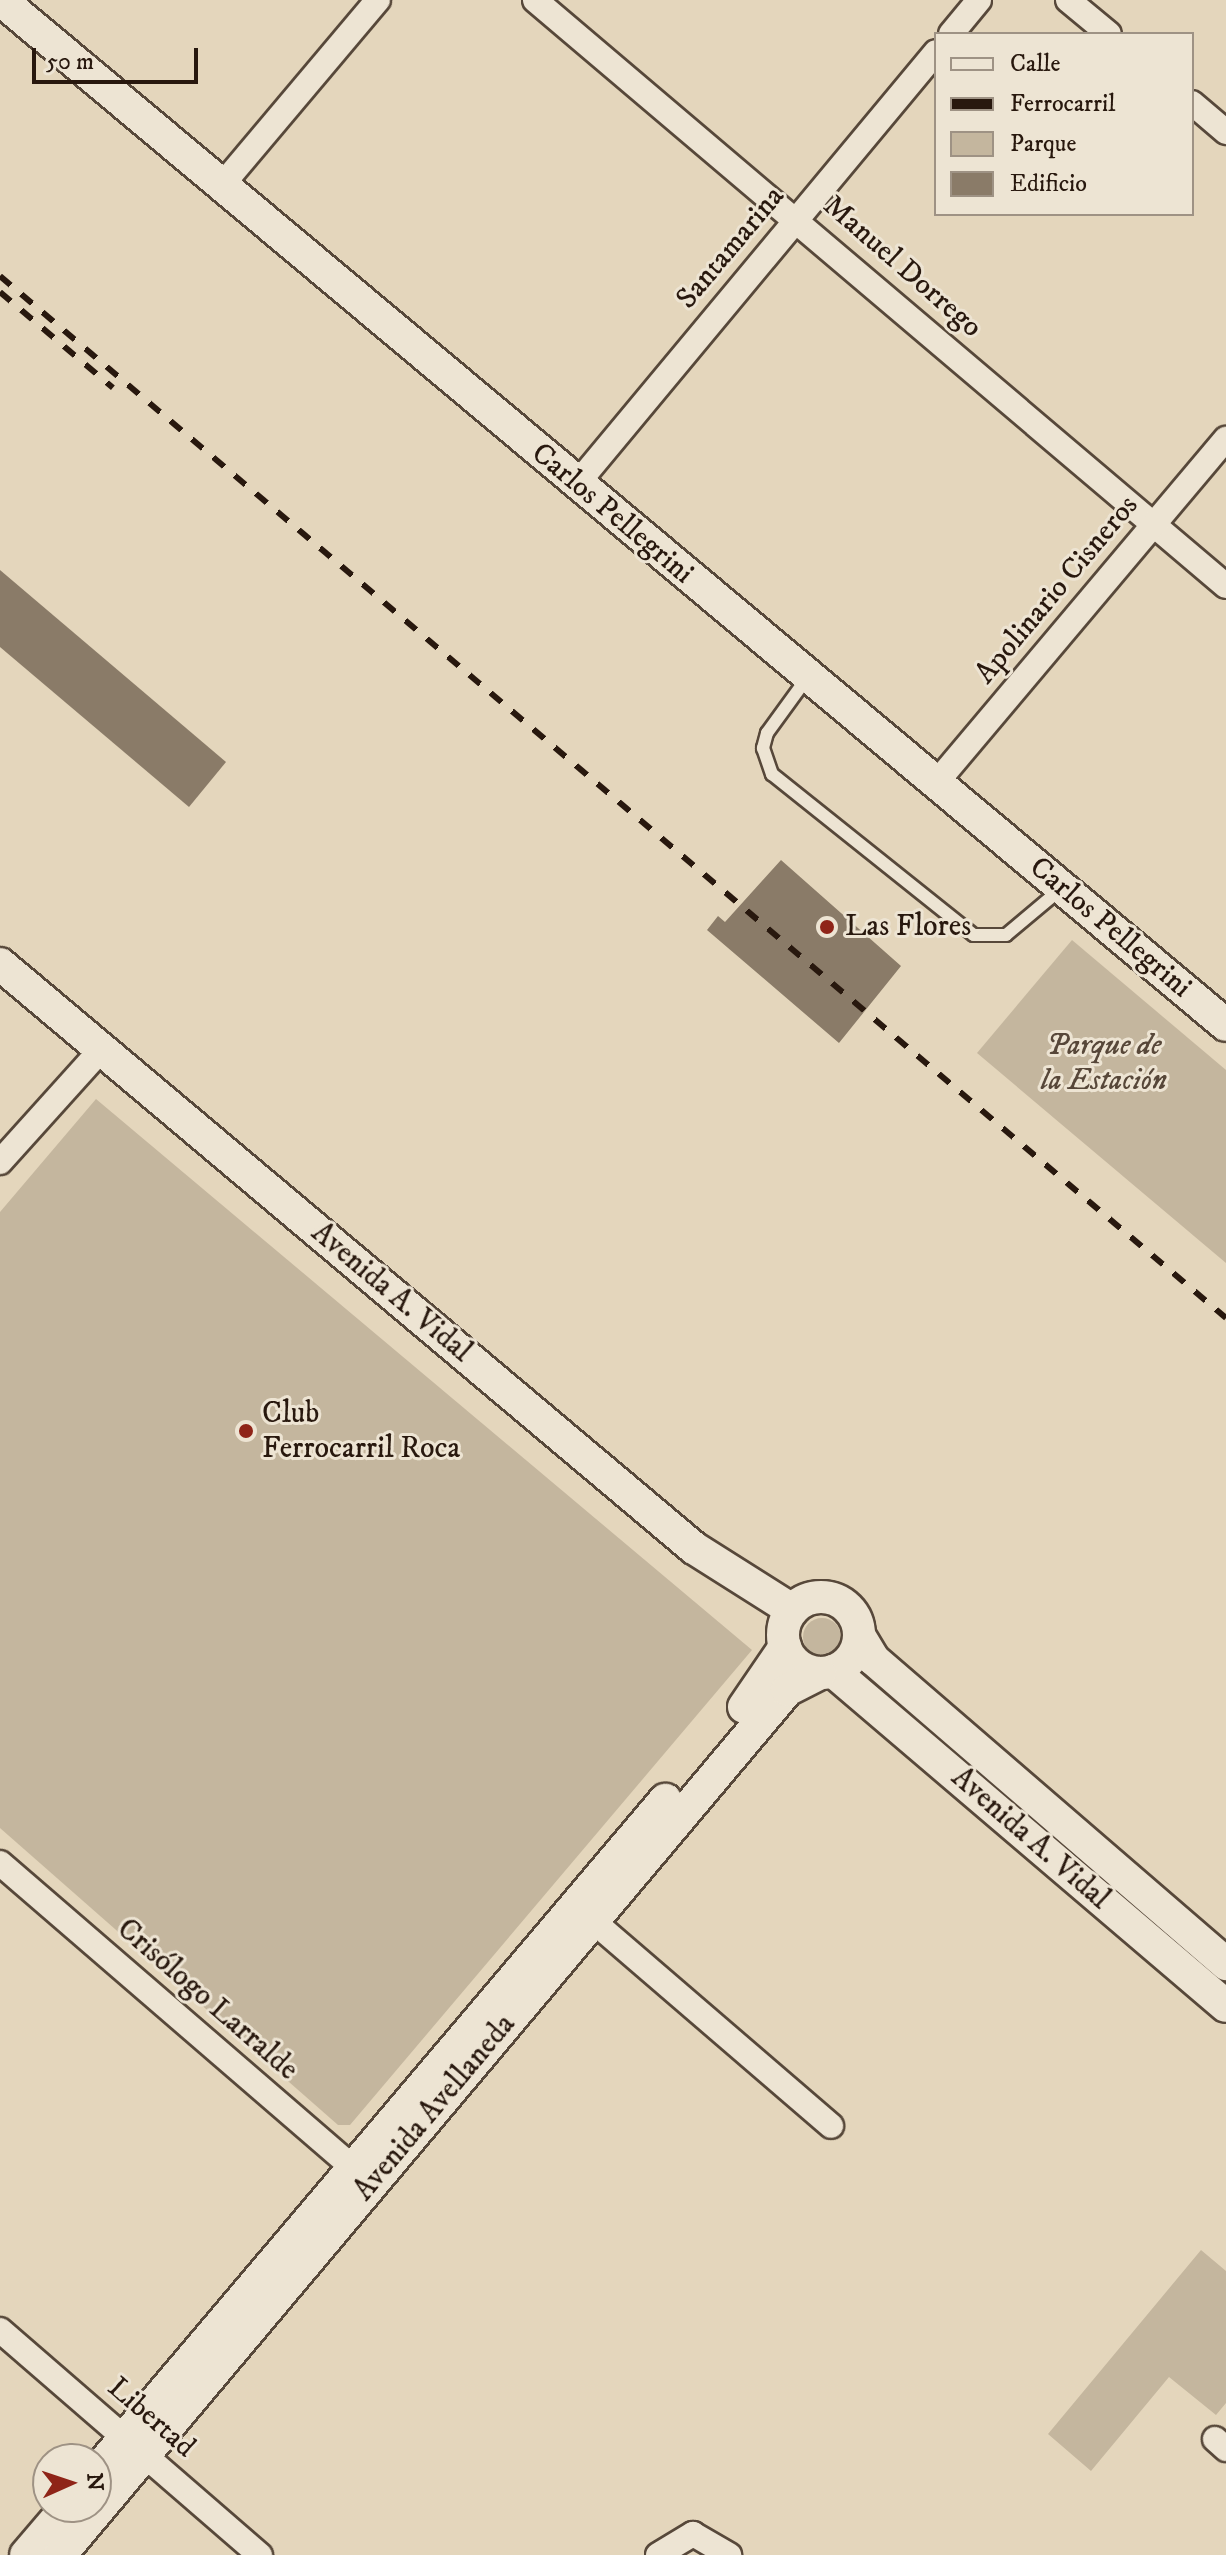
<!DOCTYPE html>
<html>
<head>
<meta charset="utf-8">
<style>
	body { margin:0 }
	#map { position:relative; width:1226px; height:2555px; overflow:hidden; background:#e4d6bc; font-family:"IM FELL DW Pica",serif }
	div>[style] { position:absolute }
	.green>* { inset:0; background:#c4b69e; transform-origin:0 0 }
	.round { border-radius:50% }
	.building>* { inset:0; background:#8a7b68 }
	.roads { filter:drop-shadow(2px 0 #57483a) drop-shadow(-2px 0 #57483a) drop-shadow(0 2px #57483a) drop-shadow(0 -2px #57483a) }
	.lane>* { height:12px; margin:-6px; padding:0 6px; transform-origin:6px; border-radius:6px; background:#ede4d3 }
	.street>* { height:24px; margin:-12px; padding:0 12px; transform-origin:12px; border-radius:12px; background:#ede4d3 }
	.secondary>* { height:32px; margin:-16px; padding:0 16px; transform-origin:16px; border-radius:16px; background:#ede4d3 }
	.secondary>.ring { margin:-16px; padding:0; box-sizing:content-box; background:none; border:32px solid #ede4d3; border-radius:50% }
	.rail>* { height:6px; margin-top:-3px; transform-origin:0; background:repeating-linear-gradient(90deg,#28180e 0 14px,transparent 0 28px) }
	.dots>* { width:22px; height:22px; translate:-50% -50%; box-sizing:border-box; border:4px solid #ede4d3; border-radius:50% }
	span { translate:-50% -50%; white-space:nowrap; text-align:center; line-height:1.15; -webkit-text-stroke:6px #ede4d3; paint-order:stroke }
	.street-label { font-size:30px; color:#28180e }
	.poi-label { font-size:30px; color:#28180e }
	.left { translate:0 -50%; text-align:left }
	.park-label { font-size:30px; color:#574739; font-style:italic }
	.legend { position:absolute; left:934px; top:32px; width:260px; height:184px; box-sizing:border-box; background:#ede4d3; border:2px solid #9e9284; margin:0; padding:10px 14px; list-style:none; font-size:24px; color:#28180e }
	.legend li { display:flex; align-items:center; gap:16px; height:40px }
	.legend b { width:40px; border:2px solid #9e9284 }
	.north { position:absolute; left:32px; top:2443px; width:80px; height:80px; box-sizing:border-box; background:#ede4d3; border:2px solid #9e9284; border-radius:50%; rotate:87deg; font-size:22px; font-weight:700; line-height:32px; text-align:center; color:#28180e }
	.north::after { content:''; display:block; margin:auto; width:28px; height:36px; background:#8f2418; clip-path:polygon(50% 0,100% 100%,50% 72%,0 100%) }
	.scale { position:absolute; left:32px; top:48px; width:166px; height:36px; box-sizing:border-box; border:4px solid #28180e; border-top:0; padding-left:10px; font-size:24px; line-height:28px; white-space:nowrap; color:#28180e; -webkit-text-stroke:6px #ede4d3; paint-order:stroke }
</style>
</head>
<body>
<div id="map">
	<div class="green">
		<i style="clip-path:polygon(1072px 940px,1226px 1070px,1226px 1263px,977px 1053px)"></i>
		<i style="clip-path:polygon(96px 1099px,752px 1650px,350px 2125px,338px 2125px,0 1828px,0 1212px)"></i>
		<i class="round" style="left:803px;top:1618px;width:38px;height:38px"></i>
		<i style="left:862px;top:1667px;width:397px;height:9px;rotate:40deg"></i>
		<i style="clip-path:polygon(1201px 2250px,1226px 2271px,1226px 2403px,1216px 2415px,1169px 2377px,1091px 2471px,1048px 2434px)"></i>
	</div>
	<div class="building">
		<i style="clip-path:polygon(0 570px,226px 762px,189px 807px,0 647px)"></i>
		<i style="clip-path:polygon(781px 860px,901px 966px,839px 1043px,707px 930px,718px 916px,725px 922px)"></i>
	</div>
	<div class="roads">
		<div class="lane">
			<i style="left:807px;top:678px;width:68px;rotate:126deg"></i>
			<i style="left:767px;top:733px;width:16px;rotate:105deg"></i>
			<i style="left:763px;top:748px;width:28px;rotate:71deg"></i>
			<i style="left:772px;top:774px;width:258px;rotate:38.6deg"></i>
			<i style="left:974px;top:935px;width:32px"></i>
			<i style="left:1006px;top:935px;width:73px;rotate:-40deg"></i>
		</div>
		<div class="street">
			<i style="left:535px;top:0;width:906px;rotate:40.3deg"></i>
			<i style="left:1068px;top:0;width:53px;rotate:39.7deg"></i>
			<i style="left:951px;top:34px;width:44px;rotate:-50.5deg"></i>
			<i style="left:1192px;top:103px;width:45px;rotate:40.5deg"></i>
			<i style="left:222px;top:185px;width:242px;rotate:-49.9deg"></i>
			<i style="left:576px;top:485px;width:563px;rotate:-50.26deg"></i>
			<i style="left:936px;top:783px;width:450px;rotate:-49.9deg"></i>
			<i style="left:0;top:1162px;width:151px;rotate:-48deg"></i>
			<i style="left:0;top:1863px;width:481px;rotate:40.8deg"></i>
			<i style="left:593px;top:1921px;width:314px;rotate:40.7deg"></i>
			<i style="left:0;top:2330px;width:344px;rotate:40.9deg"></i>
			<i style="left:1215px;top:2439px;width:15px;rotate:42deg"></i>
			<i style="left:658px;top:2555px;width:41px;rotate:-31deg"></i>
			<i style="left:693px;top:2534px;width:42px;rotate:30.3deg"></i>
		</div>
		<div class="secondary">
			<i style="left:1px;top:0;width:1597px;rotate:39.92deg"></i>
			<i style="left:0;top:964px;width:907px;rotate:40.08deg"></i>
			<i style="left:694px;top:1548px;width:116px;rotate:32.3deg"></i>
			<i class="ring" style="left:783px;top:1597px;width:44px;height:44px"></i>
			<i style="left:860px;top:1637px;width:26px;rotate:59deg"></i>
			<i style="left:873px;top:1659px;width:467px;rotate:40.8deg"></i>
			<i style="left:833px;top:1671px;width:516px;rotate:40.44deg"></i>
			<i style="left:744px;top:1707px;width:73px;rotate:-55.7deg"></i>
			<i style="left:96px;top:2472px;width:881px;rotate:-49.74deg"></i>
			<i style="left:26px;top:2555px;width:63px;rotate:-49.5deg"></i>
			<i style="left:60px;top:2555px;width:1130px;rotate:-49.95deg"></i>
			<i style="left:787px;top:1690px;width:37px;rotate:-27deg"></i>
		</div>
	</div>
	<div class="rail">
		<i style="left:0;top:276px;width:1609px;rotate:40.36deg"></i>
		<i style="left:0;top:292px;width:148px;rotate:40.3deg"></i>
	</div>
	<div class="dots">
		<i style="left:827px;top:927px;background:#8f2418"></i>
		<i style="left:246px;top:1431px;background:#8f2418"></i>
	</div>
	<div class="street-label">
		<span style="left:731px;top:248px;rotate:-50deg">Santamarina</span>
		<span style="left:902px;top:267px;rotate:41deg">Manuel Dorrego</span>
		<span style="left:612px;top:514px;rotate:40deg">Carlos Pellegrini</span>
		<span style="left:1057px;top:590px;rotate:-50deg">Apolinario Cisneros</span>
		<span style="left:1110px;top:928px;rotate:40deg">Carlos Pellegrini</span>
		<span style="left:391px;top:1293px;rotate:40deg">Avenida A. Vidal</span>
		<span style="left:1030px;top:1839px;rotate:41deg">Avenida A. Vidal</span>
		<span style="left:207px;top:2000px;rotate:41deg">Crisólogo Larralde</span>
		<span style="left:435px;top:2108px;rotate:-50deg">Avenida Avellaneda</span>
		<span style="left:151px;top:2418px;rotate:41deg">Libertad</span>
	</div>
	<div class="poi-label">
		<span class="left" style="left:845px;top:927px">Las Flores</span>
		<span class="left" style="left:262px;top:1431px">Club<br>Ferrocarril Roca</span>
	</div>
	<div class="park-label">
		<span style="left:1104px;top:1063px">Parque de<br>la Estación</span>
	</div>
	<ul class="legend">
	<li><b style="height:10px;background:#ede4d3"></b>Calle</li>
	<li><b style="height:10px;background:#28180e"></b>Ferrocarril</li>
	<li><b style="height:22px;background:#c4b69e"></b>Parque</li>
	<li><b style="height:22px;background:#8a7b68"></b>Edificio</li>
	</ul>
	<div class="north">N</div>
	<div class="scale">50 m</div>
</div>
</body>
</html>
